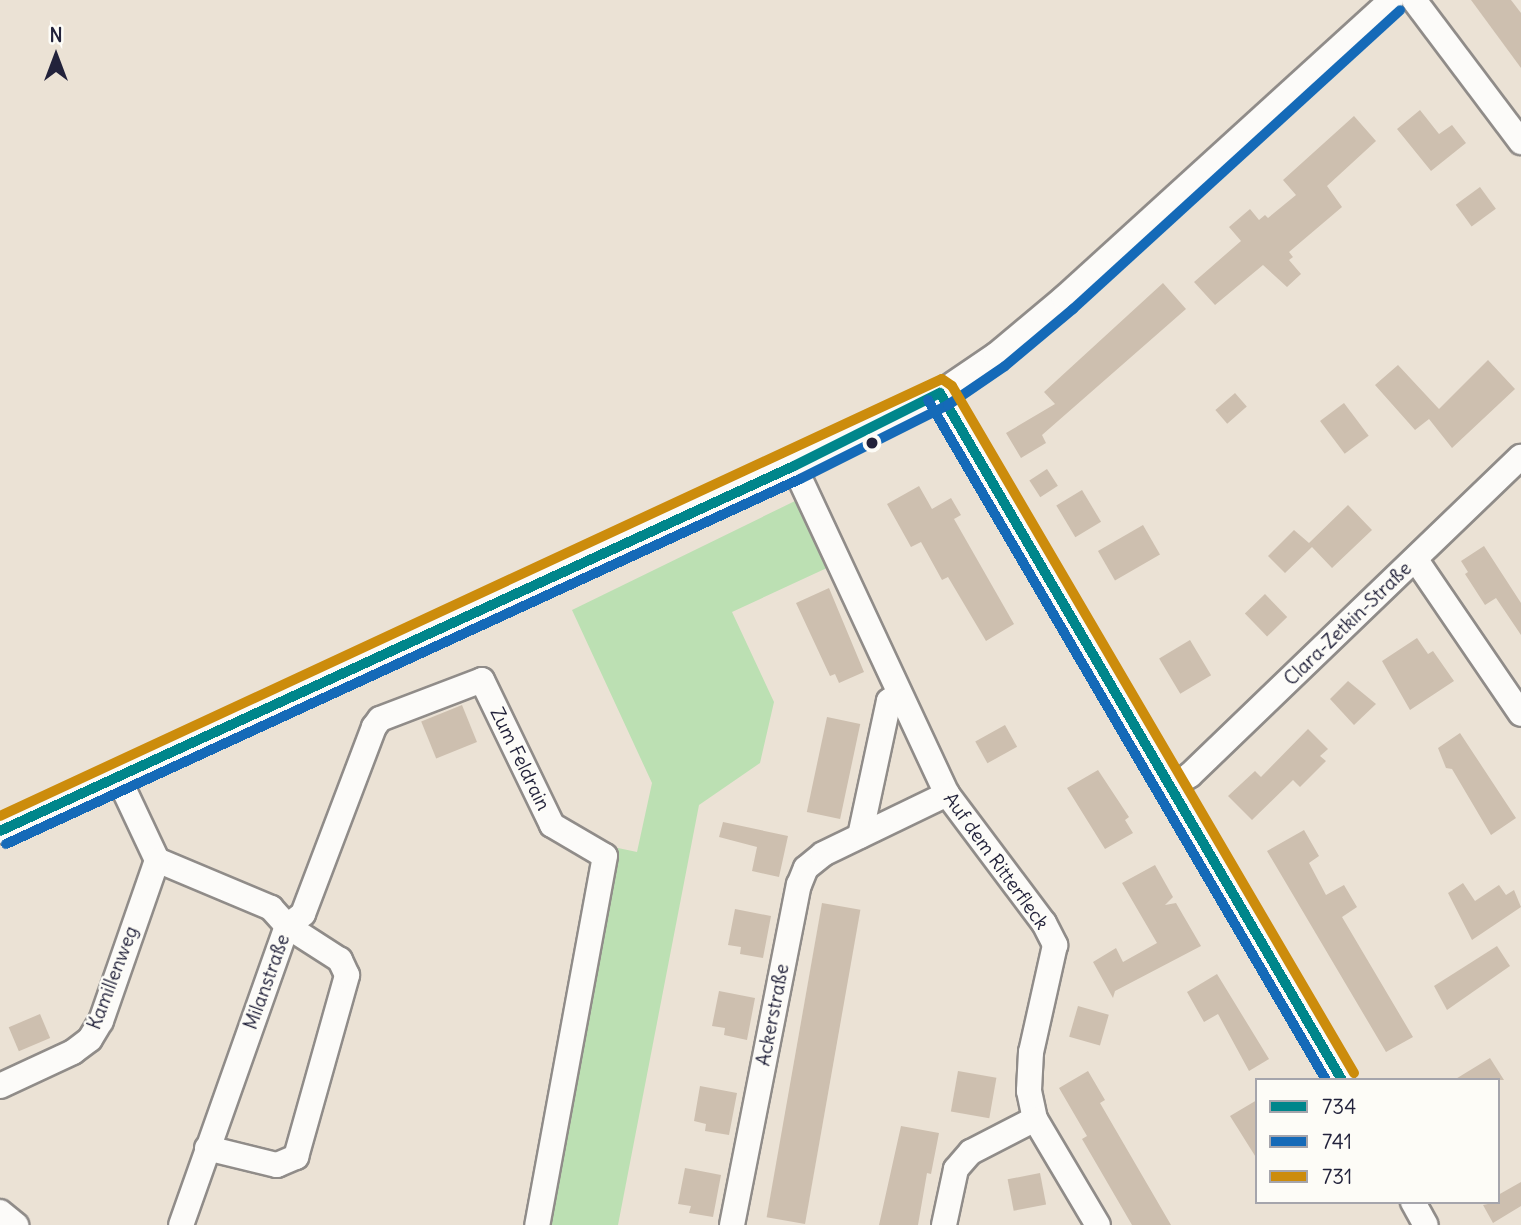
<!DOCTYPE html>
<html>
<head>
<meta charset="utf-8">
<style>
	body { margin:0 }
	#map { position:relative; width:1521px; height:1225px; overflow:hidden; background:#ebe2d5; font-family:Delius,sans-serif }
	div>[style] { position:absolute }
	.green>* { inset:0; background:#bce0b3 }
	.building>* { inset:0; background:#cdbfaf; transform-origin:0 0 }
	.roads { filter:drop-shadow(2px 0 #908c89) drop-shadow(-2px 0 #908c89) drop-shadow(0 2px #908c89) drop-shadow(0 -2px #908c89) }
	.minor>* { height:24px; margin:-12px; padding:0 12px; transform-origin:12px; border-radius:12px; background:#fcfbf9 }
	.bus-1>* { height:10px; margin:-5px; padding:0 5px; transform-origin:5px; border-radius:5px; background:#00868b }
	.bus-2>* { height:10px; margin:-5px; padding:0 5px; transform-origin:5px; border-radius:5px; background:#156ab8 }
	.bus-3>* { height:10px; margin:-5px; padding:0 5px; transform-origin:5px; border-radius:5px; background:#cc8c0c }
	.dots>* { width:19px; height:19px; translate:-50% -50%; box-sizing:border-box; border:4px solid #fdfcf7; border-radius:50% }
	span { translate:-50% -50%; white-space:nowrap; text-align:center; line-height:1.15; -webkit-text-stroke:5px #fdfcf7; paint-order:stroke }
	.street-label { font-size:19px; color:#22223b }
	.legend { position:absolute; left:1255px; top:1078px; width:245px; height:126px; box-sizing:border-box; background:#fdfcf7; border:2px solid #a5a5ac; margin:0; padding:9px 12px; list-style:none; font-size:21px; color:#22223b }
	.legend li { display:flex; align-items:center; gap:14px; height:35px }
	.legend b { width:35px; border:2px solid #a5a5ac }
	.north { position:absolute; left:21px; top:21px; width:70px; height:70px; -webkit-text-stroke:5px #fdfcf7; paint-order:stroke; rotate:0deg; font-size:19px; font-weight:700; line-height:28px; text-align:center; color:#22223b }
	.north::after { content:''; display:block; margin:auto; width:24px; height:32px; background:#22223b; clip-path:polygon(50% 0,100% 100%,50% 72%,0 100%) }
</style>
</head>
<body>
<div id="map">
	<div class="green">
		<i style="clip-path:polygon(797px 500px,829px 567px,732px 612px,774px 702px,760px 763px,699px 805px,618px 1225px,545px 1225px,618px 848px,637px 852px,652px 783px,572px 610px)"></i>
	</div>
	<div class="building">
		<i style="clip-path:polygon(1471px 0,1511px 0,1521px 13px,1521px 68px)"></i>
		<i style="clip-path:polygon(1420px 110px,1439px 134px,1452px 125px,1466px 143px,1431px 171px,1397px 129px)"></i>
		<i style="clip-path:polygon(1354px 116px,1376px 141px,1327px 186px,1342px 207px,1289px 252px,1293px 257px,1289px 260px,1301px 274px,1287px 287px,1263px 265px,1215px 305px,1194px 282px,1241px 241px,1229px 227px,1250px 209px,1259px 220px,1265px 215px,1268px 218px,1296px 195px,1283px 180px)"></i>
		<i style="left:1480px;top:187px;width:27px;height:30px;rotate:54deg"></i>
		<i style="clip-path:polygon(1163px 283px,1186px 309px,1042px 435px,1046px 443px,1021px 458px,1006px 433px,1055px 404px,1044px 392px)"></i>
		<i style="clip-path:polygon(1488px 360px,1515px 389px,1452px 448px,1429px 419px,1415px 430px,1375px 385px,1398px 365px,1439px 409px)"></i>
		<i style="left:1235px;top:393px;width:18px;height:26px;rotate:49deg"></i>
		<i style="left:1344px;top:403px;width:41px;height:30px;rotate:53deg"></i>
		<i style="left:1047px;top:469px;width:20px;height:21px;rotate:57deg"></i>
		<i style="clip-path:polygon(919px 486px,932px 509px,951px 498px,961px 515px,954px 519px,1014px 624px,986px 641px,948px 577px,942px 580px,921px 542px,911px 547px,887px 504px)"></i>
		<i style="left:1082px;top:490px;width:37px;height:30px;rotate:59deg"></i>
		<i style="clip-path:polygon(1348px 505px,1372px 530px,1332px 568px,1312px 547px,1285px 573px,1268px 556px,1294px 530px,1309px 543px)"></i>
		<i style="left:1143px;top:525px;width:34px;height:52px;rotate:60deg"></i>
		<i style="clip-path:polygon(1484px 546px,1521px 603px,1521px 635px,1496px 598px,1485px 605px,1465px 574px,1468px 572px,1461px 561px)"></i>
		<i style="clip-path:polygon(829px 588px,864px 672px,839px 683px,835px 674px,830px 676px,796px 603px)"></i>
		<i style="left:1265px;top:594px;width:32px;height:28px;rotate:46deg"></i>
		<i style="clip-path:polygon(1417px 638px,1428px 654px,1433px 651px,1454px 681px,1410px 710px,1382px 661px)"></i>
		<i style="left:1190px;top:640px;width:41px;height:36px;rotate:59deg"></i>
		<i style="clip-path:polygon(1348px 681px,1376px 704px,1354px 725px,1330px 699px)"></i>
		<i style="left:462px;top:705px;width:40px;height:44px;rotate:68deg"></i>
		<i style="left:827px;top:717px;width:34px;height:97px;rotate:12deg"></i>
		<i style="left:1005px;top:725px;width:25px;height:34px;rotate:61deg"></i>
		<i style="clip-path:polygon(1308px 729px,1328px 749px,1320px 756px,1326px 761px,1300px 787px,1293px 780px,1252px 820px,1228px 796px,1255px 771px,1261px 777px)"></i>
		<i style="clip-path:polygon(1460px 733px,1516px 818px,1491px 835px,1452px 769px,1446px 768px,1438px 748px)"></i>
		<i style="clip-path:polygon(1098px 770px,1129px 817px,1125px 820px,1133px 833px,1105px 849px,1067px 788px)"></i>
		<i style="clip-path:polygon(723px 822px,788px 836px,779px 877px,752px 871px,757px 847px,719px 837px)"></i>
		<i style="clip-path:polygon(1304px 830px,1319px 856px,1309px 863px,1326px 895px,1344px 885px,1357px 907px,1342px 917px,1413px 1037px,1386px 1052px,1267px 851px)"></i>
		<i style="clip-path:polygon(1155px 865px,1173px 897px,1165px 905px,1176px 903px,1201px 946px,1115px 991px,1113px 998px,1093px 962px,1116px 948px,1123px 962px,1157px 943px,1122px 883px)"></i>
		<i style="clip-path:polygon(1463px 883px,1475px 901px,1499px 885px,1506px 895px,1514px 890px,1521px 907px,1472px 940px,1448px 893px)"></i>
		<i style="left:822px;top:903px;width:39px;height:319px;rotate:10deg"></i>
		<i style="clip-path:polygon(735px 909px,771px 916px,763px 958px,740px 954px,741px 947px,728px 945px)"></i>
		<i style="clip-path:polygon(1497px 946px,1510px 966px,1447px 1010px,1434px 986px)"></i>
		<i style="clip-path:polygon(1217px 974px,1269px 1059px,1249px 1071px,1218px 1014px,1204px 1022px,1187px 992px)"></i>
		<i style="clip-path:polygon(719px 991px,755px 998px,747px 1040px,724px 1035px,725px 1028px,712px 1026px)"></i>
		<i style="left:1078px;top:1006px;width:32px;height:32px;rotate:16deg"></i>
		<i style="left:40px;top:1014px;width:26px;height:34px;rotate:67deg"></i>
		<i style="clip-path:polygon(1490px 1058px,1504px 1080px,1454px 1080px)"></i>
		<i style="left:958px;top:1071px;width:39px;height:41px;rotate:10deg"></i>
		<i style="clip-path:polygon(1088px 1071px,1105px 1100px,1100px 1103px,1171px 1225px,1132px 1225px,1082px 1139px,1087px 1136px,1059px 1088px)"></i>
		<i style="clip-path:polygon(700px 1086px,737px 1093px,729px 1135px,705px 1131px,706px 1124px,694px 1121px)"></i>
		<i style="clip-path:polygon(1257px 1100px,1257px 1159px,1230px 1116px)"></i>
		<i style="clip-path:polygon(901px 1126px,939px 1133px,931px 1174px,927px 1173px,918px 1225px,879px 1225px)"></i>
		<i style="clip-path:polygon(685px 1168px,721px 1175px,713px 1217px,689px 1213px,691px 1206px,678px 1204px)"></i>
		<i style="left:1040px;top:1173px;width:32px;height:33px;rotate:79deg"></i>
		<i style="clip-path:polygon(1521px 1182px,1521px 1206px,1493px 1223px,1483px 1205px,1498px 1202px,1498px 1195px)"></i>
	</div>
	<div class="roads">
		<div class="minor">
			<i style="left:1414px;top:0;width:178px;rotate:53deg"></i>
			<i style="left:940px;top:393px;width:796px;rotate:59.67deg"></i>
			<i style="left:794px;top:466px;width:362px;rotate:65deg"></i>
			<i style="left:947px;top:794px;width:161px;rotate:53.1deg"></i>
			<i style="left:1044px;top:923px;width:25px;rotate:63deg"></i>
			<i style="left:1055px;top:945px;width:110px;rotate:102.6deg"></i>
			<i style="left:1031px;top:1052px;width:39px;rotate:93deg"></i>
			<i style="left:1029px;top:1091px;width:29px;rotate:78deg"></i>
			<i style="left:1035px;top:1119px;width:123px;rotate:59.3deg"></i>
			<i style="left:1416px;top:560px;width:186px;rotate:55.7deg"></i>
			<i style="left:118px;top:777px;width:92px;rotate:64.8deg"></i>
			<i style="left:157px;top:860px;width:124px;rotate:22.8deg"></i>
			<i style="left:271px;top:908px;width:24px;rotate:48deg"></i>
			<i style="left:287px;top:926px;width:317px;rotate:109.5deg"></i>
			<i style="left:1172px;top:787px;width:22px;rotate:-34deg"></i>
			<i style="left:1190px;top:775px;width:459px;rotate:-43.9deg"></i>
			<i style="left:0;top:831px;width:874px;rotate:-24.69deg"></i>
			<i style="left:794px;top:466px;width:163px;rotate:-26.6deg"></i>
			<i style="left:940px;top:393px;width:68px;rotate:-34.2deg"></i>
			<i style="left:996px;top:355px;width:89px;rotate:-40deg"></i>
			<i style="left:1064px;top:298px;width:442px;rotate:-42.3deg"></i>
			<i style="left:860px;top:836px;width:138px;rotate:-77.9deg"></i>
			<i style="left:889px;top:701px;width:12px;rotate:-35deg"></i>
			<i style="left:0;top:1086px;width:81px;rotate:-25deg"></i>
			<i style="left:73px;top:1052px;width:21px;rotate:-37deg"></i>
			<i style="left:90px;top:1039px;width:21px;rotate:-59deg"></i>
			<i style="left:101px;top:1021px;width:170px;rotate:-70.8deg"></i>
			<i style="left:207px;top:1148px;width:72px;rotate:13.7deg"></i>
			<i style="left:277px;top:1165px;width:21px;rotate:-23deg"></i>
			<i style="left:296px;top:1157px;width:189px;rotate:-74.3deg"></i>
			<i style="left:347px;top:975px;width:17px;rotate:-115deg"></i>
			<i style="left:340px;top:960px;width:63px;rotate:-147.3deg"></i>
			<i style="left:287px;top:926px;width:20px;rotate:-37deg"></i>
			<i style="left:303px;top:914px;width:200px;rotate:-69.2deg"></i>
			<i style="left:374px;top:727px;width:10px;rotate:-53deg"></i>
			<i style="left:380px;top:719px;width:109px;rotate:-20.9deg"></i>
			<i style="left:482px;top:680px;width:161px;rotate:64.2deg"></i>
			<i style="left:552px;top:825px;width:61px;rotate:30.3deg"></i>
			<i style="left:605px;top:856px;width:375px;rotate:100.4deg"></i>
			<i style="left:1413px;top:1202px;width:26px;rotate:61deg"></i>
			<i style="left:0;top:1212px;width:21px;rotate:39deg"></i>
			<i style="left:732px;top:1225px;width:347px;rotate:-78.9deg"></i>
			<i style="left:799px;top:885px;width:18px;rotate:-68deg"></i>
			<i style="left:806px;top:868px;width:22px;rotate:-39deg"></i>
			<i style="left:823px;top:854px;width:138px;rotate:-25.8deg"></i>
			<i style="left:944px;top:1225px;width:57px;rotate:-77.9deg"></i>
			<i style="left:956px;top:1169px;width:23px;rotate:-49deg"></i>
			<i style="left:971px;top:1152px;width:72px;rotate:-27.3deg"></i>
		</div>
	</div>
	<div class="bus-1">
		<i style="left:940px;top:393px;width:796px;rotate:59.67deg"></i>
		<i style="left:0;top:831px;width:874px;rotate:-24.69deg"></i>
		<i style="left:794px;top:466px;width:163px;rotate:-26.6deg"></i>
	</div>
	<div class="bus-2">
		<i style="left:928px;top:400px;width:788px;rotate:59.66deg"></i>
		<i style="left:6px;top:844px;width:874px;rotate:-24.69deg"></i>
		<i style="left:800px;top:479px;width:165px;rotate:-26.6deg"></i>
		<i style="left:948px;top:405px;width:69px;rotate:-34.4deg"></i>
		<i style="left:1005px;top:366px;width:89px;rotate:-40deg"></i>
		<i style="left:1073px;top:309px;width:443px;rotate:-42.4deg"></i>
	</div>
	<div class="bus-3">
		<i style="left:0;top:816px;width:1038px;rotate:-24.89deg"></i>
		<i style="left:942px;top:379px;width:12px;rotate:35deg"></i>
		<i style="left:952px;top:386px;width:796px;rotate:59.67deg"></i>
	</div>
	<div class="dots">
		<i style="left:872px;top:443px;background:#22223b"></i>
	</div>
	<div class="street-label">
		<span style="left:1348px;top:624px;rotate:-44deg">Clara-Zetkin-Straße</span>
		<span style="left:520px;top:759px;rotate:64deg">Zum Feldrain</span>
		<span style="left:996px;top:861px;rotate:54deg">Auf dem Ritterfleck</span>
		<span style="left:113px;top:978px;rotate:-69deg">Kamillenweg</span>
		<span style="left:267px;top:982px;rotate:-70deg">Milanstraße</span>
		<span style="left:773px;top:1015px;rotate:-79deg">Ackerstraße</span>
	</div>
	<ul class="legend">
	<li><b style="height:9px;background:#00868b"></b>734</li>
	<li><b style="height:9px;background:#156ab8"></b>741</li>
	<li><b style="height:9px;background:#cc8c0c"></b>731</li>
	</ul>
	<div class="north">N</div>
</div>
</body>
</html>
